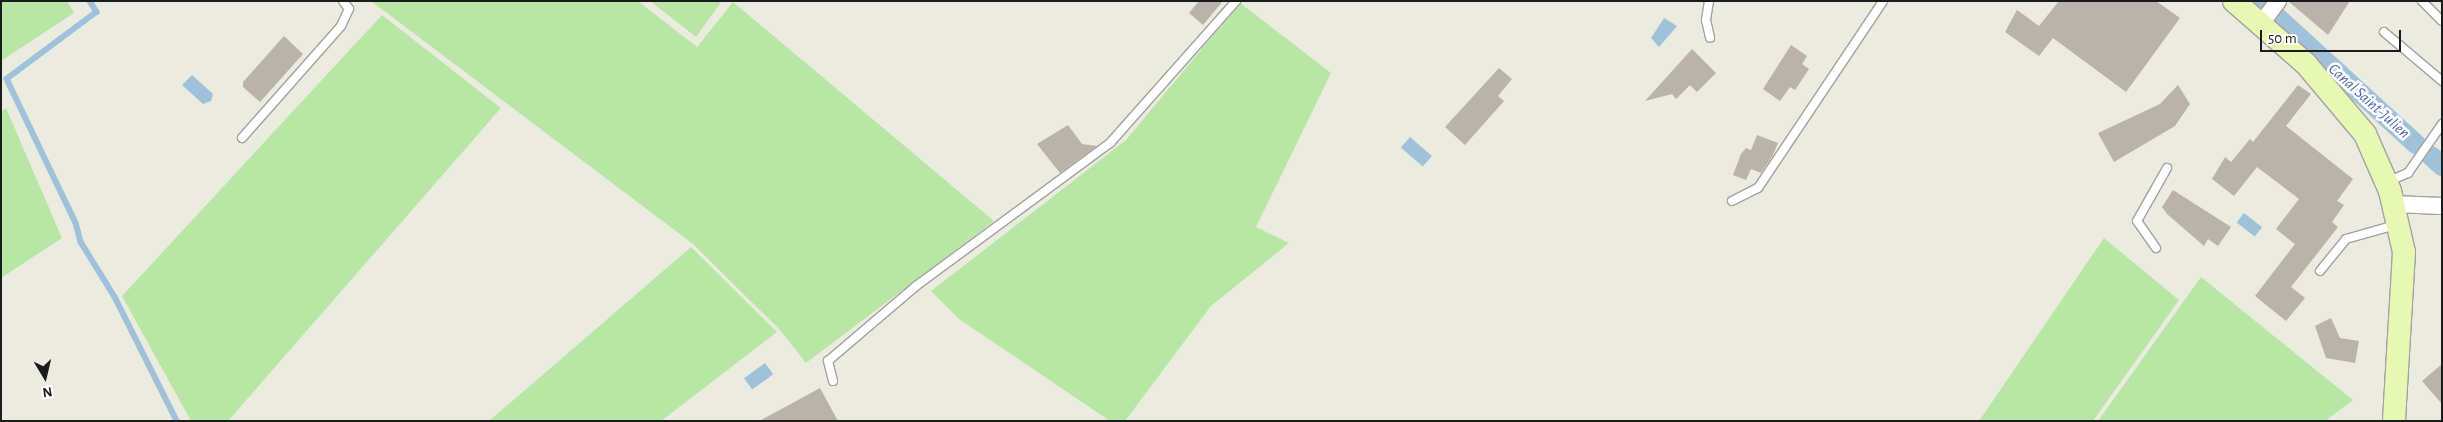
<!DOCTYPE html>
<html>
<head>
<meta charset="utf-8">
<style>
	body { margin:0 }
	#map { position:relative; width:2443px; height:422px; overflow:hidden; background:#ecebe0; font-family:"Alegreya Sans",sans-serif }
	div>[style] { position:absolute }
	.grass>* { inset:0; background:#b8e7a5 }
	.water>* { inset:0; background:#a0c1da; transform-origin:0 0 }
	.stream>* { height:5.5px; margin:-2.75px; padding:0 2.75px; transform-origin:2.75px; border-radius:2.75px; background:#a0c1da }
	.canal>* { height:20px; margin:-10px; padding:0 10px; transform-origin:10px; border-radius:10px; background:#a0c1da }
	.building>* { inset:0; background:#b9b3aa }
	.roads { filter:drop-shadow(1px 0 #a2a2a2) drop-shadow(-1px 0 #a2a2a2) drop-shadow(0 1px #a2a2a2) drop-shadow(0 -1px #a2a2a2) }
	.lane>* { height:8px; margin:-4px; padding:0 4px; transform-origin:4px; border-radius:4px; background:#fff }
	.street>* { height:16px; margin:-8px; padding:0 8px; transform-origin:8px; border-radius:8px; background:#fff }
	.secondary>* { height:22px; margin:-11px; padding:0 11px; transform-origin:11px; border-radius:11px; background:#e6f8b2 }
	span { translate:-50% -50%; white-space:nowrap; text-align:center; line-height:1.15; -webkit-text-stroke:5px #fff; paint-order:stroke }
	.water-label { font-size:16px; color:#4965a8; font-style:italic }
	.frame { position:absolute; inset:0; border:2px solid #1b1b1b; pointer-events:none }
	.north { position:absolute; left:20px; top:352px; width:50px; height:50px; -webkit-text-stroke:4px #fff; paint-order:stroke; rotate:171deg; font-size:14px; font-weight:700; line-height:20px; text-align:center; color:#1b1b1b }
	.north::after { content:''; display:block; margin:auto; width:18px; height:22px; background:#1b1b1b; clip-path:polygon(50% 0,100% 100%,50% 72%,0 100%) }
	.scale { position:absolute; left:2260px; top:30px; width:141px; height:22px; box-sizing:border-box; border:2px solid #1b1b1b; border-top:0; padding-left:6px; font-size:15px; line-height:18px; white-space:nowrap; color:#1b1b1b; -webkit-text-stroke:4px #fff; paint-order:stroke }
</style>
</head>
<body>
<div id="map">
	<div class="grass">
		<i style="clip-path:polygon(1px 1px,67px 1px,74px 13px,1px 61px)"></i>
		<i style="clip-path:polygon(371px 1px,638px 1px,697px 47px,733px 2px,994px 221px,806px 363px,781px 331px,693px 244px)"></i>
		<i style="clip-path:polygon(650px 1px,722px 1px,696px 37px)"></i>
		<i style="clip-path:polygon(1240px 3px,1331px 73px,1256px 227px,1289px 243px,1211px 306px,1125px 421px,1110px 421px,959px 319px,931px 291px,1126px 140px)"></i>
		<i style="clip-path:polygon(382px 15px,501px 108px,228px 421px,191px 421px,122px 296px)"></i>
		<i style="clip-path:polygon(6px 108px,62px 238px,1px 278px,1px 112px)"></i>
		<i style="clip-path:polygon(2104px 238px,2179px 300px,2093px 421px,1979px 421px)"></i>
		<i style="clip-path:polygon(691px 247px,777px 332px,661px 421px,489px 421px)"></i>
		<i style="clip-path:polygon(2201px 277px,2353px 400px,2325px 421px,2098px 421px)"></i>
	</div>
	<div class="water">
		<i style="clip-path:polygon(1664px 18px,1677px 26px,1659px 47px,1651px 38px)"></i>
		<i style="clip-path:polygon(192px 75px,213px 94px,211px 101px,203px 104px,182px 85px)"></i>
		<i style="left:1410px;top:137px;width:29px;height:14px;rotate:41deg"></i>
		<i style="left:2244px;top:213px;width:23px;height:12px;rotate:38deg"></i>
		<i style="left:765px;top:363px;width:14px;height:26px;rotate:54deg"></i>
	</div>
	<div class="stream">
		<i style="left:90px;top:1px;width:13px;rotate:58deg"></i>
		<i style="left:97px;top:12px;width:112px;rotate:143.3deg"></i>
		<i style="left:7px;top:79px;width:160px;rotate:64.4deg"></i>
		<i style="left:76px;top:223px;width:20px;rotate:75deg"></i>
		<i style="left:81px;top:242px;width:65px;rotate:58.3deg"></i>
		<i style="left:115px;top:297px;width:139px;rotate:63.4deg"></i>
	</div>
	<div class="canal">
		<i style="left:2261px;top:1px;width:4px;rotate:45deg"></i>
		<i style="left:2278px;top:18px;width:187px;rotate:42.4deg"></i>
		<i style="left:2431px;top:156px;width:15px;rotate:42deg"></i>
	</div>
	<div class="building">
		<i style="clip-path:polygon(1199px 1px,1223px 1px,1203px 25px,1189px 13px)"></i>
		<i style="clip-path:polygon(2059px 1px,2156px 1px,2180px 18px,2126px 92px,2053px 38px,2039px 56px,2005px 32px,2017px 10px,2039px 26px)"></i>
		<i style="clip-path:polygon(2288px 1px,2350px 1px,2328px 35px)"></i>
		<i style="clip-path:polygon(284px 36px,303px 54px,260px 102px,243px 87px,243px 82px)"></i>
		<i style="clip-path:polygon(1791px 45px,1807px 56px,1802px 64px,1809px 69px,1795px 90px,1790px 87px,1780px 101px,1763px 89px)"></i>
		<i style="clip-path:polygon(1692px 49px,1716px 73px,1697px 92px,1690px 85px,1676px 99px,1672px 94px,1645px 101px)"></i>
		<i style="clip-path:polygon(1499px 68px,1512px 79px,1498px 96px,1504px 101px,1465px 145px,1445px 127px)"></i>
		<i style="clip-path:polygon(2178px 85px,2190px 104px,2175px 126px,2114px 162px,2098px 133px,2160px 104px)"></i>
		<i style="clip-path:polygon(2298px 85px,2311px 94px,2286px 126px,2353px 179px,2337px 201px,2344px 205px,2332px 222px,2338px 227px,2291px 287px,2305px 298px,2286px 321px,2255px 296px,2295px 244px,2276px 229px,2299px 199px,2257px 167px,2234px 196px,2212px 179px,2225px 157px,2231px 162px,2250px 139px,2253px 142px)"></i>
		<i style="clip-path:polygon(1068px 125px,1082px 144px,1097px 146px,1060px 173px,1037px 144px)"></i>
		<i style="clip-path:polygon(1757px 135px,1778px 143px,1773px 155px,1761px 173px,1751px 169px,1746px 180px,1733px 175px,1741px 154px,1746px 148px,1751px 150px)"></i>
		<i style="clip-path:polygon(2173px 190px,2231px 227px,2218px 246px,2208px 239px,2204px 246px,2167px 214px,2162px 207px)"></i>
		<i style="clip-path:polygon(2331px 318px,2340px 338px,2359px 341px,2355px 363px,2326px 358px,2315px 326px)"></i>
		<i style="clip-path:polygon(2442px 364px,2442px 404px,2422px 381px)"></i>
		<i style="clip-path:polygon(820px 388px,838px 421px,759px 421px,789px 405px)"></i>
	</div>
	<div class="roads">
		<div class="lane">
			<i style="left:1709px;top:1px;width:19px;rotate:99deg"></i>
			<i style="left:1706px;top:20px;width:18px;rotate:77deg"></i>
			<i style="left:2422px;top:1px;width:28px;rotate:45deg"></i>
			<i style="left:2384px;top:32px;width:76px;rotate:40.2deg"></i>
			<i style="left:242px;top:138px;width:149px;rotate:-48.5deg"></i>
			<i style="left:341px;top:26px;width:19px;rotate:-65deg"></i>
			<i style="left:349px;top:9px;width:10px;rotate:-127deg"></i>
			<i style="left:2389px;top:181px;width:21px;rotate:-23deg"></i>
			<i style="left:2408px;top:173px;width:60px;rotate:-55.2deg"></i>
			<i style="left:1732px;top:201px;width:29px;rotate:-27deg"></i>
			<i style="left:1758px;top:188px;width:225px;rotate:-56.2deg"></i>
			<i style="left:2156px;top:248px;width:33px;rotate:-125deg"></i>
			<i style="left:2137px;top:221px;width:61px;rotate:-60.5deg"></i>
			<i style="left:2320px;top:271px;width:41px;rotate:-50.9deg"></i>
			<i style="left:2346px;top:239px;width:51px;rotate:-15.9deg"></i>
			<i style="left:833px;top:381px;width:21px;rotate:-104deg"></i>
			<i style="left:828px;top:361px;width:116px;rotate:-40.4deg"></i>
			<i style="left:916px;top:286px;width:241px;rotate:-36.4deg"></i>
			<i style="left:1110px;top:143px;width:190px;rotate:-48.4deg"></i>
		</div>
		<div class="street">
			<i style="left:2260px;top:25px;width:30px;rotate:-53deg"></i>
			<i style="left:2393px;top:204px;width:49px;rotate:2.3deg"></i>
		</div>
		<div class="secondary">
			<i style="left:2234px;top:1px;width:96px;rotate:41.2deg"></i>
			<i style="left:2306px;top:64px;width:92px;rotate:49.9deg"></i>
			<i style="left:2365px;top:134px;width:62px;rotate:66.3deg"></i>
			<i style="left:2390px;top:191px;width:63px;rotate:77.1deg"></i>
			<i style="left:2404px;top:252px;width:169px;rotate:93.4deg"></i>
		</div>
	</div>
	<div class="water-label">
		<span style="left:2369px;top:101px;rotate:42deg">Canal Saint-Julien</span>
	</div>
	<div class="frame"></div>
	<div class="north">N</div>
	<div class="scale">50 m</div>
</div>
</body>
</html>
